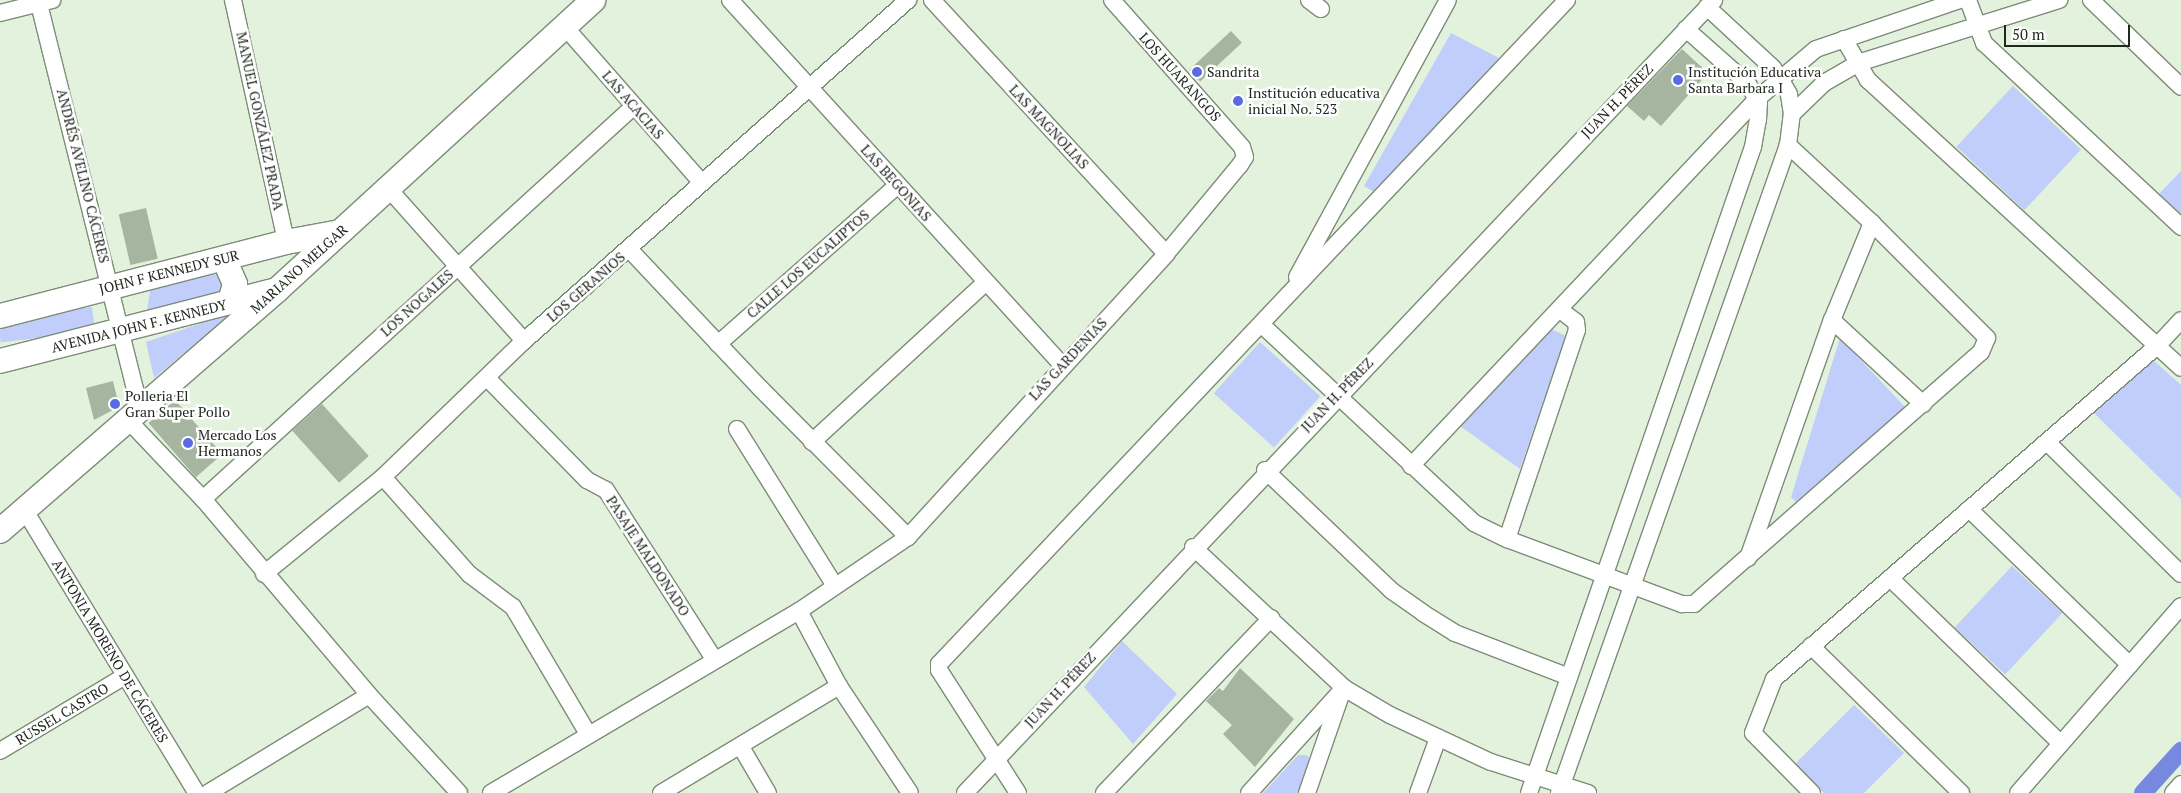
<!DOCTYPE html>
<html>
<head>
<meta charset="utf-8">
<style>
	body { margin:0 }
	#map { position:relative; width:2181px; height:793px; overflow:hidden; background:#e2f2dc; font-family:"PT Serif",serif }
	div>[style] { position:absolute }
	.green>* { inset:0; background:#c1cdfb; transform-origin:0 0 }
	.canal>* { height:18px; margin:-9px; padding:0 9px; transform-origin:9px; border-radius:9px; background:#7689de }
	.building>* { inset:0; background:#a6b5a0; transform-origin:0 0 }
	.roads { filter:drop-shadow(1px 0 #7d8c78) drop-shadow(-1px 0 #7d8c78) drop-shadow(0 1px #7d8c78) drop-shadow(0 -1px #7d8c78) }
	.street>* { height:16px; margin:-8px; padding:0 8px; transform-origin:8px; border-radius:8px; background:#fff }
	.secondary>* { height:24px; margin:-12px; padding:0 12px; transform-origin:12px; border-radius:12px; background:#fff }
	.dots>* { width:14px; height:14px; translate:-50% -50%; box-sizing:border-box; border:2px solid #fff; border-radius:50% }
	span { translate:-50% -50%; white-space:nowrap; text-align:center; line-height:1.15; -webkit-text-stroke:5px #fff; paint-order:stroke }
	.poi-label { font-size:14px; color:#21271f }
	.left { translate:0 -50%; text-align:left }
	.street-label { font-size:14px; color:#21271f }
	.scale { position:absolute; left:2004px; top:25px; width:126px; height:22px; box-sizing:border-box; border:2px solid #21271f; border-top:0; padding-left:6px; font-size:15px; line-height:18px; white-space:nowrap; color:#21271f; -webkit-text-stroke:4px #fff; paint-order:stroke }
</style>
</head>
<body>
<div id="map">
	<div class="green">
		<i style="clip-path:polygon(1451px 33px,1499px 58px,1377px 194px,1364px 186px)"></i>
		<i style="left:2013px;top:86px;width:93px;height:83px;rotate:43deg"></i>
		<i style="clip-path:polygon(2181px 171px,2181px 214px,2159px 194px)"></i>
		<i style="clip-path:polygon(225px 273px,221px 296px,146px 317px,151px 285px)"></i>
		<i style="left:92px;top:307px;width:24px;height:95px;rotate:83deg"></i>
		<i style="clip-path:polygon(234px 312px,154px 378px,146px 342px)"></i>
		<i style="clip-path:polygon(1551px 329px,1566px 336px,1520px 469px,1460px 426px)"></i>
		<i style="clip-path:polygon(1840px 338px,1905px 407px,1796px 502px,1791px 497px)"></i>
		<i style="left:1260px;top:342px;width:81px;height:69px;rotate:42deg"></i>
		<i style="clip-path:polygon(2152px 359px,2181px 385px,2181px 499px,2094px 413px)"></i>
		<i style="left:2012px;top:566px;width:69px;height:84px;rotate:43deg"></i>
		<i style="clip-path:polygon(1122px 641px,1177px 694px,1133px 744px,1084px 687px)"></i>
		<i style="clip-path:polygon(1854px 705px,1904px 753px,1864px 793px,1824px 793px,1795px 764px)"></i>
		<i style="clip-path:polygon(1298px 755px,1306px 755px,1313px 760px,1301px 793px,1263px 793px)"></i>
	</div>
	<div class="canal">
		<i style="left:2143px;top:793px;width:57px;rotate:-47.9deg"></i>
	</div>
	<div class="building">
		<i style="left:1231px;top:31px;width:16px;height:57px;rotate:47deg"></i>
		<i style="clip-path:polygon(1682px 49px,1708px 73px,1661px 126px,1649px 115px,1644px 121px,1627px 106px)"></i>
		<i style="left:146px;top:208px;width:52px;height:28px;rotate:77deg"></i>
		<i style="clip-path:polygon(113px 381px,118px 402px,115px 409px,94px 420px,86px 388px)"></i>
		<i style="left:175px;top:400px;width:72px;height:35px;rotate:49deg"></i>
		<i style="left:322px;top:404px;width:70px;height:40px;rotate:48deg"></i>
		<i style="clip-path:polygon(1240px 668px,1294px 719px,1255px 767px,1223px 734px,1232px 725px,1206px 701px,1219px 688px,1223px 691px)"></i>
	</div>
	<div class="roads">
		<div class="street">
			<i style="left:38px;top:0;width:422px;rotate:76deg"></i>
			<i style="left:233px;top:0;width:248px;rotate:77.6deg"></i>
			<i style="left:730px;top:0;width:493px;rotate:47.7deg"></i>
			<i style="left:932px;top:0;width:345px;rotate:47.3deg"></i>
			<i style="left:1309px;top:0;width:15px;rotate:37deg"></i>
			<i style="left:1968px;top:0;width:46px;rotate:69.6deg"></i>
			<i style="left:1984px;top:43px;width:270px;rotate:43deg"></i>
			<i style="left:2091px;top:0;width:125px;rotate:44deg"></i>
			<i style="left:0;top:13px;width:54px;rotate:-14deg"></i>
			<i style="left:565px;top:27px;width:206px;rotate:48.7deg"></i>
			<i style="left:1844px;top:39px;width:48px;rotate:59.7deg"></i>
			<i style="left:1868px;top:80px;width:425px;rotate:42.6deg"></i>
			<i style="left:1792px;top:114px;width:45px;rotate:-44.1deg"></i>
			<i style="left:1824px;top:83px;width:39px;rotate:-30deg"></i>
			<i style="left:1858px;top:63px;width:211px;rotate:-17.4deg"></i>
			<i style="left:387px;top:187px;width:206px;rotate:48.3deg"></i>
			<i style="left:629px;top:249px;width:191px;rotate:46.7deg"></i>
			<i style="left:760px;top:388px;width:210px;rotate:45.2deg"></i>
			<i style="left:1297px;top:277px;width:315px;rotate:-61.4deg"></i>
			<i style="left:1832px;top:320px;width:124px;rotate:42.7deg"></i>
			<i style="left:1262px;top:325px;width:290px;rotate:43deg"></i>
			<i style="left:1474px;top:523px;width:37px;rotate:26deg"></i>
			<i style="left:1507px;top:539px;width:187px;rotate:20.4deg"></i>
			<i style="left:1682px;top:604px;width:12px"></i>
			<i style="left:1694px;top:604px;width:382px;rotate:-41.3deg"></i>
			<i style="left:1981px;top:352px;width:15px;rotate:-67deg"></i>
			<i style="left:1987px;top:338px;width:163px;rotate:-135deg"></i>
			<i style="left:1872px;top:223px;width:115px;rotate:-137.1deg"></i>
			<i style="left:718px;top:344px;width:240px;rotate:-41.5deg"></i>
			<i style="left:487px;top:378px;width:143px;rotate:45.6deg"></i>
			<i style="left:587px;top:480px;width:21px;rotate:28deg"></i>
			<i style="left:606px;top:490px;width:201px;rotate:57.4deg"></i>
			<i style="left:128px;top:420px;width:109px;rotate:46.5deg"></i>
			<i style="left:203px;top:499px;width:257px;rotate:49.7deg"></i>
			<i style="left:369px;top:695px;width:133px;rotate:47.4deg"></i>
			<i style="left:737px;top:429px;width:185px;rotate:58deg"></i>
			<i style="left:812px;top:442px;width:236px;rotate:-42.6deg"></i>
			<i style="left:2047px;top:442px;width:188px;rotate:44.6deg"></i>
			<i style="left:1411px;top:466px;width:504px;rotate:-46.69deg"></i>
			<i style="left:1757px;top:99px;width:77px;rotate:-40.3deg"></i>
			<i style="left:1816px;top:49px;width:152px;rotate:-18.8deg"></i>
			<i style="left:1265px;top:470px;width:175px;rotate:43.6deg"></i>
			<i style="left:1392px;top:591px;width:38px;rotate:35deg"></i>
			<i style="left:1423px;top:613px;width:38px;rotate:32deg"></i>
			<i style="left:1455px;top:633px;width:122px;rotate:21.1deg"></i>
			<i style="left:383px;top:477px;width:130px;rotate:48.4deg"></i>
			<i style="left:469px;top:574px;width:55px;rotate:36.9deg"></i>
			<i style="left:513px;top:607px;width:147px;rotate:59.4deg"></i>
			<i style="left:203px;top:499px;width:582px;rotate:-42.35deg"></i>
			<i style="left:24px;top:509px;width:333px;rotate:58.7deg"></i>
			<i style="left:1969px;top:509px;width:224px;rotate:44.1deg"></i>
			<i style="left:1507px;top:539px;width:220px;rotate:-71.5deg"></i>
			<i style="left:1577px;top:330px;width:8px;rotate:-97deg"></i>
			<i style="left:1576px;top:322px;width:20px;rotate:-143deg"></i>
			<i style="left:1193px;top:547px;width:207px;rotate:43deg"></i>
			<i style="left:1344px;top:688px;width:53px;rotate:30.4deg"></i>
			<i style="left:1390px;top:715px;width:111px;rotate:25deg"></i>
			<i style="left:1491px;top:762px;width:102px;rotate:17.7deg"></i>
			<i style="left:1748px;top:558px;width:252px;rotate:-70.6deg"></i>
			<i style="left:1832px;top:320px;width:105px;rotate:-67.6deg"></i>
			<i style="left:264px;top:574px;width:154px;rotate:-39.2deg"></i>
			<i style="left:383px;top:477px;width:196px;rotate:-44deg"></i>
			<i style="left:524px;top:341px;width:514px;rotate:-41.61deg"></i>
			<i style="left:1890px;top:578px;width:238px;rotate:44.1deg"></i>
			<i style="left:799px;top:611px;width:85px;rotate:61.9deg"></i>
			<i style="left:839px;top:686px;width:128px;rotate:56.4deg"></i>
			<i style="left:1811px;top:646px;width:210px;rotate:44.4deg"></i>
			<i style="left:741px;top:747px;width:53px;rotate:59.6deg"></i>
			<i style="left:0;top:751px;width:146px;rotate:-31deg"></i>
			<i style="left:208px;top:793px;width:188px;rotate:-31.3deg"></i>
			<i style="left:491px;top:793px;width:358px;rotate:-30.6deg"></i>
			<i style="left:799px;top:611px;width:132px;rotate:-34.2deg"></i>
			<i style="left:908px;top:537px;width:383px;rotate:-47.6deg"></i>
			<i style="left:1166px;top:254px;width:116px;rotate:-50.3deg"></i>
			<i style="left:1240px;top:165px;width:9px;rotate:-58deg"></i>
			<i style="left:1245px;top:157px;width:10px;rotate:-107deg"></i>
			<i style="left:1242px;top:147px;width:196px;rotate:-131.5deg"></i>
			<i style="left:661px;top:793px;width:208px;rotate:-31deg"></i>
			<i style="left:965px;top:793px;width:1091px;rotate:-46.63deg"></i>
			<i style="left:1018px;top:793px;width:146px;rotate:-122.7deg"></i>
			<i style="left:939px;top:670px;width:6px;rotate:-90deg"></i>
			<i style="left:939px;top:664px;width:914px;rotate:-46.6deg"></i>
			<i style="left:1104px;top:793px;width:242px;rotate:-46.3deg"></i>
			<i style="left:1249px;top:793px;width:142px;rotate:-47.9deg"></i>
			<i style="left:1307px;top:793px;width:104px;rotate:-70.9deg"></i>
			<i style="left:1418px;top:793px;width:59px;rotate:-70deg"></i>
			<i style="left:1529px;top:793px;width:684px;rotate:-70.88deg"></i>
			<i style="left:1753px;top:147px;width:27px;rotate:-80deg"></i>
			<i style="left:1758px;top:120px;width:17px;rotate:-87deg"></i>
			<i style="left:1759px;top:103px;width:22px;rotate:-120deg"></i>
			<i style="left:1748px;top:84px;width:83px;rotate:-138.4deg"></i>
			<i style="left:1559px;top:793px;width:687px;rotate:-70.54deg"></i>
			<i style="left:1788px;top:145px;width:31px;rotate:-83deg"></i>
			<i style="left:1792px;top:114px;width:20px;rotate:-99deg"></i>
			<i style="left:1789px;top:94px;width:16px;rotate:-120deg"></i>
			<i style="left:1781px;top:80px;width:14px;rotate:-124deg"></i>
			<i style="left:1773px;top:68px;width:90px;rotate:-137.3deg"></i>
			<i style="left:1812px;top:793px;width:84px;rotate:-134.5deg"></i>
			<i style="left:1753px;top:733px;width:58px;rotate:-68.7deg"></i>
			<i style="left:1774px;top:679px;width:508px;rotate:-41.01deg"></i>
			<i style="left:2157px;top:346px;width:35px;rotate:-47deg"></i>
			<i style="left:2018px;top:793px;width:248px;rotate:-48.9deg"></i>
			<i style="left:2173px;top:793px;width:12px;rotate:-48deg"></i>
		</div>
		<div class="secondary">
			<i style="left:224px;top:259px;width:27px;rotate:66deg"></i>
			<i style="left:235px;top:284px;width:19px;rotate:106deg"></i>
			<i style="left:0;top:316px;width:295px;rotate:-14.5deg"></i>
			<i style="left:286px;top:242px;width:55px;rotate:-10.5deg"></i>
			<i style="left:0;top:361px;width:281px;rotate:-14.4deg"></i>
			<i style="left:0;top:531px;width:367px;rotate:-41deg"></i>
			<i style="left:277px;top:290px;width:429px;rotate:-42.5deg"></i>
		</div>
	</div>
	<div class="dots">
		<i style="left:1197px;top:72px;background:#596be1"></i>
		<i style="left:1678px;top:80px;background:#596be1"></i>
		<i style="left:1238px;top:101px;background:#596be1"></i>
		<i style="left:115px;top:404px;background:#596be1"></i>
		<i style="left:188px;top:443px;background:#596be1"></i>
	</div>
	<div class="poi-label">
		<span class="left" style="left:1207px;top:72px">Sandrita</span>
		<span class="left" style="left:1688px;top:80px">Institución Educativa<br>Santa Barbara I</span>
		<span class="left" style="left:1248px;top:101px">Institución educativa<br>inicial No. 523</span>
		<span class="left" style="left:125px;top:404px">Polleria El<br>Gran Super Pollo</span>
		<span class="left" style="left:198px;top:443px">Mercado Los<br>Hermanos</span>
	</div>
	<div class="street-label">
		<span style="left:1180px;top:77px;rotate:48deg">LOS HUARANGOS</span>
		<span style="left:1617px;top:101px;rotate:-46deg">JUAN H. PÉREZ</span>
		<span style="left:633px;top:105px;rotate:49deg">LAS ACACIAS</span>
		<span style="left:260px;top:121px;rotate:78deg">MANUEL GONZÁLEZ PRADA</span>
		<span style="left:1049px;top:127px;rotate:47deg">LAS MAGNOLIAS</span>
		<span style="left:83px;top:176px;rotate:76deg">ANDRÉS AVELINO CÁCERES</span>
		<span style="left:896px;top:183px;rotate:48deg">LAS BEGONIAS</span>
		<span style="left:808px;top:264px;rotate:-41deg">CALLE LOS EUCALIPTOS</span>
		<span style="left:299px;top:269px;rotate:-42deg">MARIANO MELGAR</span>
		<span style="left:169px;top:272px;rotate:-14deg">JOHN F KENNEDY SUR</span>
		<span style="left:586px;top:287px;rotate:-41deg">LOS GERANIOS</span>
		<span style="left:417px;top:303px;rotate:-42deg">LOS NOGALES</span>
		<span style="left:139px;top:326px;rotate:-14deg">AVENIDA JOHN F. KENNEDY</span>
		<span style="left:1068px;top:359px;rotate:-47deg">LAS GARDENIAS</span>
		<span style="left:1337px;top:395px;rotate:-46deg">JUAN H. PÉREZ</span>
		<span style="left:648px;top:556px;rotate:57deg">PASAJE MALDONADO</span>
		<span style="left:110px;top:651px;rotate:59deg">ANTONIA MORENO DE CÁCERES</span>
		<span style="left:1060px;top:690px;rotate:-47deg">JUAN H. PÉREZ</span>
		<span style="left:62px;top:714px;rotate:-31deg">RUSSEL CASTRO</span>
	</div>
	<div class="scale">50 m</div>
</div>
</body>
</html>
